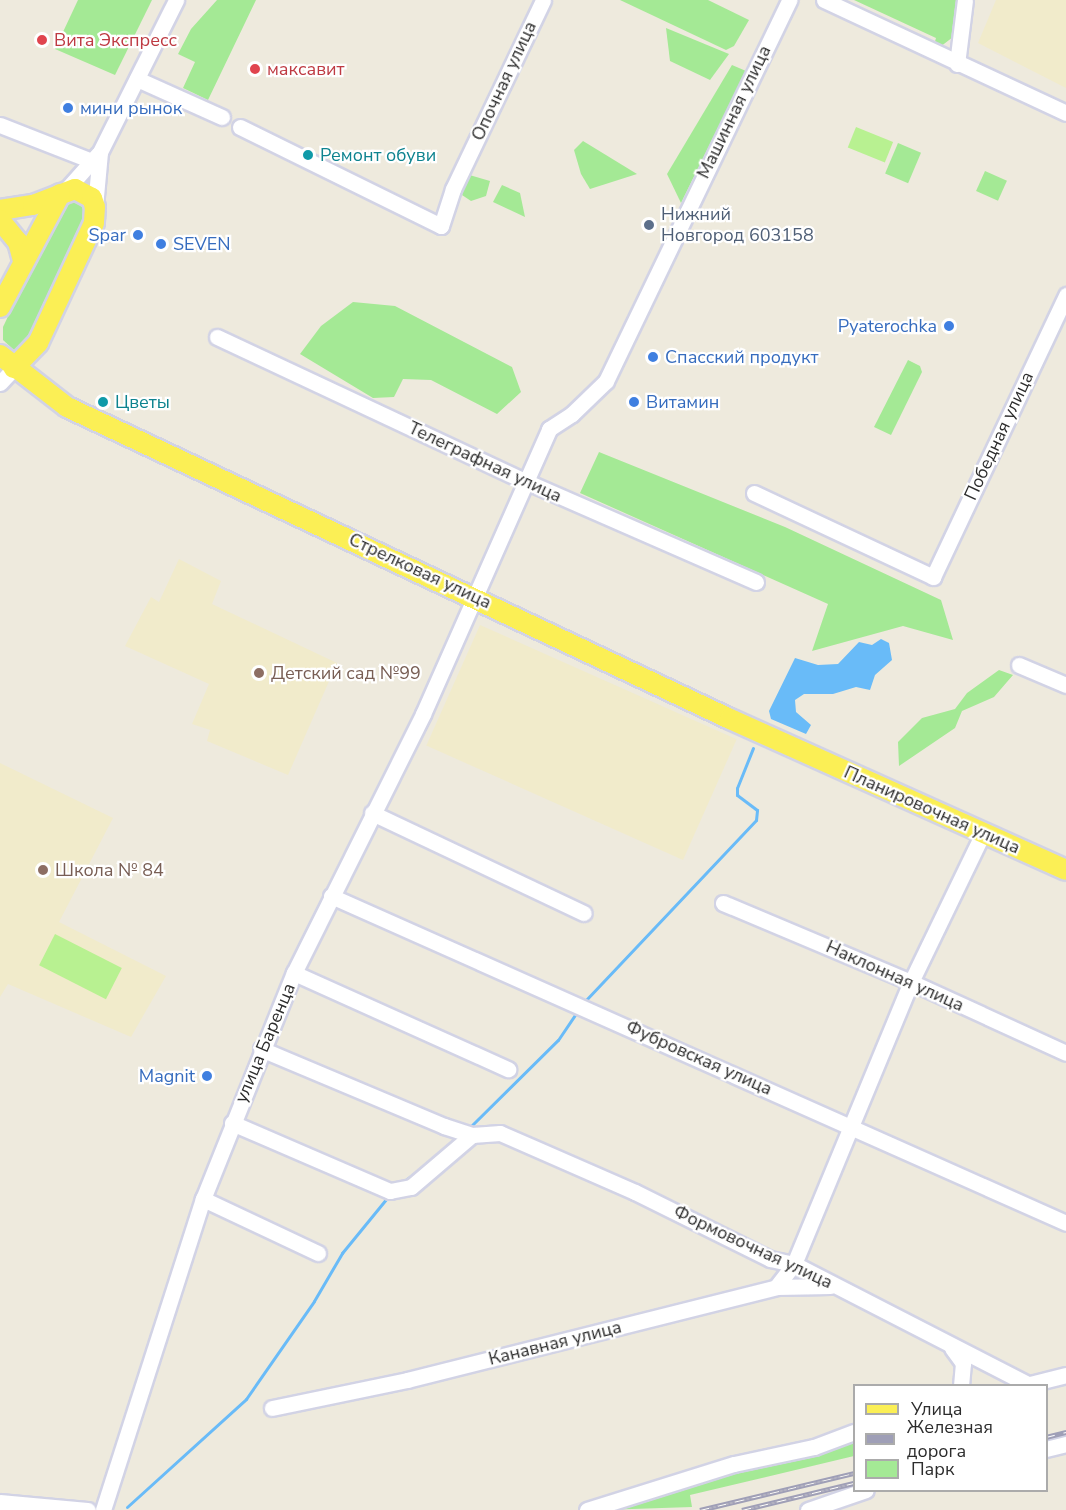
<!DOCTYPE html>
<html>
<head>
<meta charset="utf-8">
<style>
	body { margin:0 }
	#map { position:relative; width:1066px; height:1510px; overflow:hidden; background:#eeeadd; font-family:"Nunito Sans",sans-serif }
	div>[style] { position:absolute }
	.education>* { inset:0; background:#f1ebcb; transform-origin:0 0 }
	.green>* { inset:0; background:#a4e995; transform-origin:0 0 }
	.pitch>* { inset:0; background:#b8f191; transform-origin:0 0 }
	.water>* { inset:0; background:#69bbf8 }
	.stream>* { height:3px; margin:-1.5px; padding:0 1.5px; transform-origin:1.5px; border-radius:1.5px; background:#69bbf8 }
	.roads { filter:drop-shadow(2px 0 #d2d3e5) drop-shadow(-2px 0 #d2d3e5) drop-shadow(0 2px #d2d3e5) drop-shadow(0 -2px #d2d3e5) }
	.minor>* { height:15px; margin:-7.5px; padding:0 7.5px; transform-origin:7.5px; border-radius:7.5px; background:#fff }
	.major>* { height:20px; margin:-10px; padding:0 10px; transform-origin:10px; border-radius:10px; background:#fbef55 }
	.rail>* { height:5px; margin-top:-2.5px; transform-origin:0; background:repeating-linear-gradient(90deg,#fff 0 9px,#9f9fb7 0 18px); box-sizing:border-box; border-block:2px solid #9f9fb7 }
	.dots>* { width:16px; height:16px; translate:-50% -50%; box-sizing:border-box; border:3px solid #fff; border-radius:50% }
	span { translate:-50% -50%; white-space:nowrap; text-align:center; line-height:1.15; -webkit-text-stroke:4.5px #fff; paint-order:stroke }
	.health-label { font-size:18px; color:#be3a42 }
	.left { translate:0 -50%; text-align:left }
	.street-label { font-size:18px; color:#2c2c2c }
	.shop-label { font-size:18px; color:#366cbe }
	.right { translate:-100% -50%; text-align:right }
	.culture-label { font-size:18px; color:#0d838f }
	.service-label { font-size:18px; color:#4e5e75 }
	.education-label { font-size:18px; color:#785e54 }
	.legend { position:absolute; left:853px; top:1384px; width:195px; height:108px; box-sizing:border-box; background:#fff; border:2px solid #ababab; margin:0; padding:8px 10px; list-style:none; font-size:18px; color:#2c2c2c }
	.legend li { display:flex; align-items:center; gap:12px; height:30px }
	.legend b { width:30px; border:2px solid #ababab }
</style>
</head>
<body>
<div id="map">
	<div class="education">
		<i style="clip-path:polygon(996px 0,1066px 0,1066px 88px,978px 43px)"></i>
		<i style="clip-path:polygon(179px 559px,221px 581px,212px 604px,337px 663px,288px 775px,207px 741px,210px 730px,192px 724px,209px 684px,125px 646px,151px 597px,159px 602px)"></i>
		<i style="left:480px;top:625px;width:281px;height:132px;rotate:24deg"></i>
		<i style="clip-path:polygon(0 763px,113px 818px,59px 922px,166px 976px,131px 1037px,8px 984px,0 997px)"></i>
	</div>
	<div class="green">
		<i style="clip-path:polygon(78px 0,152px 0,115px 75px,55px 49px)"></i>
		<i style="clip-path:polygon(217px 0,256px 0,208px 100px,183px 88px,195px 62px,178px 54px,191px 29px)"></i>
		<i style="clip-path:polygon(620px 0,708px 0,749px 20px,734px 46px,726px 50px)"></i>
		<i style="clip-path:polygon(854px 0,959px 0,953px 37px,940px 47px,934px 45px,936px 38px)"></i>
		<i style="clip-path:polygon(666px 28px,729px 54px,710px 80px,670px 61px)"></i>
		<i style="clip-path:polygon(732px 65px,746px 71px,681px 203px,667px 174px)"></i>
		<i style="clip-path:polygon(583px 141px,637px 174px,590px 189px,581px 174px,574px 150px)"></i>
		<i style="left:898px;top:143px;width:25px;height:33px;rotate:23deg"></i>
		<i style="left:985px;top:171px;width:24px;height:22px;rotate:24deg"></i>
		<i style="clip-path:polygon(466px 174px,490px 181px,486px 196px,471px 201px,453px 189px)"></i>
		<i style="clip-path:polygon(502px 185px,520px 193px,525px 217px,493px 202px)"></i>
		<i style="clip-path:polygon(68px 199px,83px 200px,90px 215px,34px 340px,20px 350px,14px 350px,3px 340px,3px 327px,60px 206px)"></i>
		<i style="clip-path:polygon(353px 302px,395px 306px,512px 367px,521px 392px,497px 414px,431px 380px,403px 379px,394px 397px,373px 398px,300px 354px,321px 326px)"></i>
		<i style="clip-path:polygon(908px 360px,920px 366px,922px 372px,891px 435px,874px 427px)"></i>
		<i style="clip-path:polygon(599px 452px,785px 527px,941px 600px,953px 640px,903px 626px,812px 651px,828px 604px,580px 493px)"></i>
		<i style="clip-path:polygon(999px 670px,1013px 675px,994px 697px,962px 711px,955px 728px,899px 766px,898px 742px,922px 718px,955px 709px,967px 693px)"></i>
		<i style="clip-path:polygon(854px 1437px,854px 1456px,690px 1495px,692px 1507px,602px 1510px,734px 1468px)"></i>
	</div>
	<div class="pitch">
		<i style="left:856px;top:127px;width:40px;height:22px;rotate:22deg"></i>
		<i style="left:55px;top:934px;width:75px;height:35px;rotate:27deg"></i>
	</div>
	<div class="water">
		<i style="clip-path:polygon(881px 639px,889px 643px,892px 660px,875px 675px,870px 690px,856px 687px,833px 694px,804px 694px,795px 700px,796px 712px,811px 725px,806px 734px,771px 719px,769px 711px,795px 658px,818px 665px,838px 664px,859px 642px,872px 645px)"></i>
	</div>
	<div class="stream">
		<i style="left:585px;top:1001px;width:249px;rotate:-46.6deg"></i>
		<i style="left:756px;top:820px;width:10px;rotate:-84deg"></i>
		<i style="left:757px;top:810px;width:25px;rotate:-143deg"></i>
		<i style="left:737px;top:795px;width:7px;rotate:-90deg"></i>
		<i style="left:737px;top:788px;width:43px;rotate:-68.2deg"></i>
		<i style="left:471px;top:1126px;width:122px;rotate:-44.7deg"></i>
		<i style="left:558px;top:1040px;width:34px;rotate:-56deg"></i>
		<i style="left:432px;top:1160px;width:34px;rotate:-43deg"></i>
		<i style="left:403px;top:1182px;width:26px;rotate:-37deg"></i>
		<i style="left:127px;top:1507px;width:161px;rotate:-42.2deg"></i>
		<i style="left:246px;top:1399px;width:119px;rotate:-55.2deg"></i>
		<i style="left:314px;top:1301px;width:56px;rotate:-59.7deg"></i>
		<i style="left:342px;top:1253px;width:71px;rotate:-50.7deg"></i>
	</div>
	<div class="roads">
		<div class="minor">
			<i style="left:824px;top:0;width:267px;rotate:25deg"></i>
			<i style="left:957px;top:64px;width:64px;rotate:-82.9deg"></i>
			<i style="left:137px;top:79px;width:93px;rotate:24.1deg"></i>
			<i style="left:0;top:125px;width:99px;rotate:21.4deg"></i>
			<i style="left:240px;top:127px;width:224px;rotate:26.2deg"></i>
			<i style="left:441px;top:226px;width:39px;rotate:-72deg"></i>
			<i style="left:453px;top:189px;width:209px;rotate:-64.5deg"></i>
			<i style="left:66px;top:190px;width:48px;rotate:-48.4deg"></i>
			<i style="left:95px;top:207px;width:55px;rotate:-84.8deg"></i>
			<i style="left:100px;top:152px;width:170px;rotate:-63.4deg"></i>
			<i style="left:217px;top:337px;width:340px;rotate:25.1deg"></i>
			<i style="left:525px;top:481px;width:252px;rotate:23.6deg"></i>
			<i style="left:0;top:383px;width:21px;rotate:-47deg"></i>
			<i style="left:754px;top:493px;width:198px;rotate:25.1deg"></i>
			<i style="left:933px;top:577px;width:312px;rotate:-64.7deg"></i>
			<i style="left:1019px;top:665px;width:51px;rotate:23.1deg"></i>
			<i style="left:372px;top:813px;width:234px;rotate:25.3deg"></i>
			<i style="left:331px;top:896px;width:804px;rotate:23.98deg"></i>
			<i style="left:723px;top:903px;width:204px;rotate:22.8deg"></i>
			<i style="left:911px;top:982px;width:170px;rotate:24.6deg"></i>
			<i style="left:294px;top:973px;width:235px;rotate:24.2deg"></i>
			<i style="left:261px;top:1049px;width:199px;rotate:22.8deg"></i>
			<i style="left:444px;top:1126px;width:29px;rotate:18deg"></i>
			<i style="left:472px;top:1135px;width:28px;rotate:-4deg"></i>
			<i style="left:500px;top:1133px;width:147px;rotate:23.6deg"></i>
			<i style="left:635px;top:1192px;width:151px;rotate:26.4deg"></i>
			<i style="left:770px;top:1259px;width:25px;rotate:12deg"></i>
			<i style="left:794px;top:1264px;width:262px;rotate:27.2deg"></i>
			<i style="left:232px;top:1123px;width:172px;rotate:23.3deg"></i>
			<i style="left:390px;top:1191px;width:21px;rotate:-11deg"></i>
			<i style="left:411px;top:1187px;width:80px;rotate:-40.4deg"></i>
			<i style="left:203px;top:1199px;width:127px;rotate:25.2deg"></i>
			<i style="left:776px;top:1287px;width:29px;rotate:-52deg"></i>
			<i style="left:794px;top:1264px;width:305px;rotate:-67.5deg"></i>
			<i style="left:911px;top:982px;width:165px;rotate:-64.2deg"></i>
			<i style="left:952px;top:1348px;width:19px;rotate:54deg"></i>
			<i style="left:963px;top:1363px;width:23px;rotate:95deg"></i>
			<i style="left:1022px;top:1386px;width:45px;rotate:-14deg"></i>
			<i style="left:272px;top:1408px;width:138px;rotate:-11.7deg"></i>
			<i style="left:407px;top:1380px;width:381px;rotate:-14.1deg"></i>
			<i style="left:776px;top:1287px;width:54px;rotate:-1.1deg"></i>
			<i style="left:1046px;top:1449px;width:21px;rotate:-14deg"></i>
			<i style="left:0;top:1502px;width:88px;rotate:5.2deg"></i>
			<i style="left:103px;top:1510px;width:327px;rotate:-72.2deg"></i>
			<i style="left:203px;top:1199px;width:244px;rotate:-68.1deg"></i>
			<i style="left:294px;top:973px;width:289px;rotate:-63.5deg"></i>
			<i style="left:423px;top:714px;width:312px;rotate:-66.1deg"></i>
			<i style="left:549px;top:429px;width:27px;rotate:-33deg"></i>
			<i style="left:572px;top:414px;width:47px;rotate:-44.1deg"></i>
			<i style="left:606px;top:381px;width:423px;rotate:-64.3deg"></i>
			<i style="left:587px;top:1510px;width:154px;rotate:-17.4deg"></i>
			<i style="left:734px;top:1464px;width:82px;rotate:-12deg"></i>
			<i style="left:814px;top:1447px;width:43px;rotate:-20.6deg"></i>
			<i style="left:808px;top:1510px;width:61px;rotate:-19deg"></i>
		</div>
		<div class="major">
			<i style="left:0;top:210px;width:33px;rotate:-9deg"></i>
			<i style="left:33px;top:205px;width:45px;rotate:-20.9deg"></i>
			<i style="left:75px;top:189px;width:19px;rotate:28deg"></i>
			<i style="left:92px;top:198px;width:9px;rotate:72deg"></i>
			<i style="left:95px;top:207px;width:16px;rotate:94deg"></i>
			<i style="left:94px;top:223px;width:132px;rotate:115deg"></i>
			<i style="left:38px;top:343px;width:35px;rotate:134deg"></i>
			<i style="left:0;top:220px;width:28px;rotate:51deg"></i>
			<i style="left:18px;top:242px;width:20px;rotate:75deg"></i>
			<i style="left:0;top:307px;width:128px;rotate:-62deg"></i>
			<i style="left:0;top:355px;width:85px;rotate:37.8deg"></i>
			<i style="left:67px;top:407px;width:733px;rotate:25.2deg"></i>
			<i style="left:730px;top:719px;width:368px;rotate:24.2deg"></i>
		</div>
	</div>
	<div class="rail">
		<i style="left:1046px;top:1437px;width:21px;rotate:-14deg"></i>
		<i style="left:700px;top:1510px;width:158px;rotate:-13.5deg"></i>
		<i style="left:742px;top:1510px;width:115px;rotate:-13.6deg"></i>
	</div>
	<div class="dots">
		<i style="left:42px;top:40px;background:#e0444e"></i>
		<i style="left:255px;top:69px;background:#e0444e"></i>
		<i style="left:68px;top:108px;background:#3f7fe0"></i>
		<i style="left:308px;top:155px;background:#0f9aa8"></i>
		<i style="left:649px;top:225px;background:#5c6f8a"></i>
		<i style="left:138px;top:235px;background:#3f7fe0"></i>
		<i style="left:161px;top:244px;background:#3f7fe0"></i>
		<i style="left:949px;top:326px;background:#3f7fe0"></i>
		<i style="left:653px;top:357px;background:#3f7fe0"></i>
		<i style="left:103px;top:402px;background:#0f9aa8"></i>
		<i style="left:634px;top:402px;background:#3f7fe0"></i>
		<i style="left:259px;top:673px;background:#8d6e63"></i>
		<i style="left:43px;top:870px;background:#8d6e63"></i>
		<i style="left:207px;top:1076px;background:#3f7fe0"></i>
	</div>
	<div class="health-label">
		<span class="left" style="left:54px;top:40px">Вита Экспресс</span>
		<span class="left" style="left:267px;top:69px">максавит</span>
	</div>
	<div class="street-label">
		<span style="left:504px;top:81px;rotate:-65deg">Опочная улица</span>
		<span style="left:734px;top:112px;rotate:-64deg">Машинная улица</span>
		<span style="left:999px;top:436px;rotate:-65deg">Победная улица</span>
		<span style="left:485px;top:462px;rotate:25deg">Телеграфная улица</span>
		<span style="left:420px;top:571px;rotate:25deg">Стрелковая улица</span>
		<span style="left:932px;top:810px;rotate:24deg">Планировочная улица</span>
		<span style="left:895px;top:976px;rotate:24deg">Наклонная улица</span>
		<span style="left:265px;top:1043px;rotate:-67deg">улица Баренца</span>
		<span style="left:699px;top:1058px;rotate:24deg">Фубровская улица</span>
		<span style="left:753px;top:1247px;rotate:25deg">Формовочная улица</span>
		<span style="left:555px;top:1343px;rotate:-14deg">Канавная улица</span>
	</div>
	<div class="shop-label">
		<span class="left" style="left:80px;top:108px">мини рынок</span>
		<span class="right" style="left:126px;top:235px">Spar</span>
		<span class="left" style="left:173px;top:244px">SEVEN</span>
		<span class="right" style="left:937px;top:326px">Pyaterochka</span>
		<span class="left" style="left:665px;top:357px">Спасский продукт</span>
		<span class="left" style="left:646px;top:402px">Витамин</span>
		<span class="right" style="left:195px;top:1076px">Magnit</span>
	</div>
	<div class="culture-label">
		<span class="left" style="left:320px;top:155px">Ремонт обуви</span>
		<span class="left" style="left:115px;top:402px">Цветы</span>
	</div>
	<div class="service-label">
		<span class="left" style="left:661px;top:225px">Нижний<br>Новгород 603158</span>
	</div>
	<div class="education-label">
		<span class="left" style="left:271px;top:673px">Детский сад №99</span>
		<span class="left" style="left:55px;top:870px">Школа № 84</span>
	</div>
	<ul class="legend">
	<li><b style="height:8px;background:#fbef55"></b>Улица</li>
	<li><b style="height:8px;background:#9f9fb7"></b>Железная дорога</li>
	<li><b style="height:16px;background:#a4e995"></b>Парк</li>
	</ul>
</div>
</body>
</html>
